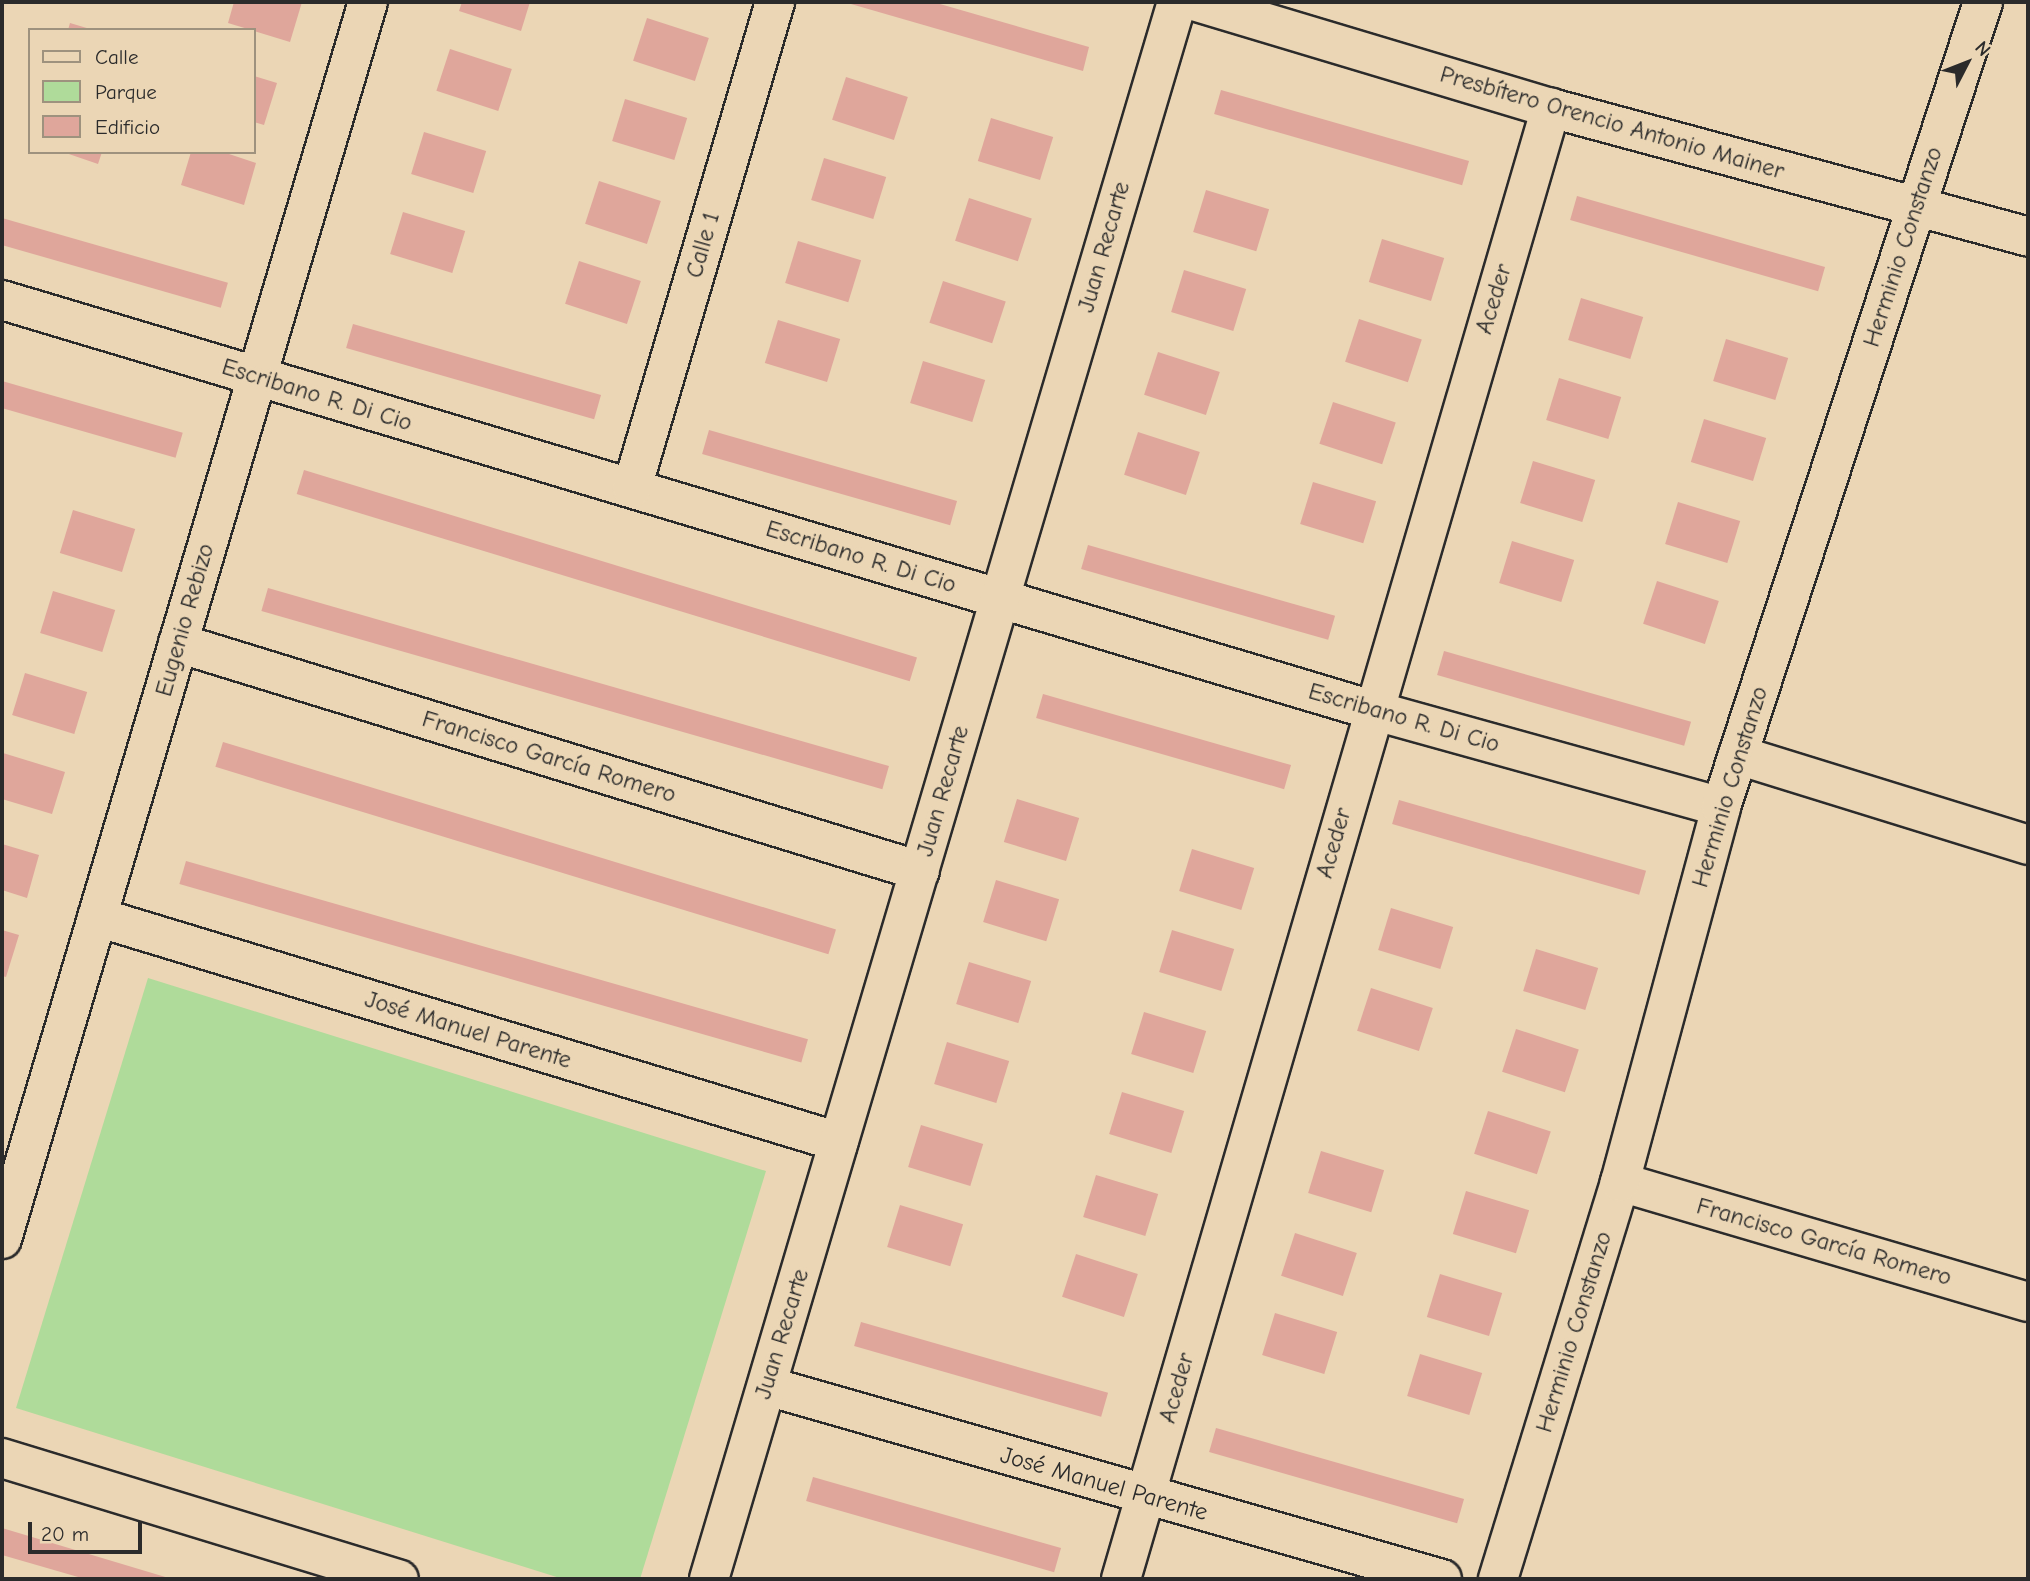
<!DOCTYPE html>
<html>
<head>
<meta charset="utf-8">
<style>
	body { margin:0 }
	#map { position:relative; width:2030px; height:1581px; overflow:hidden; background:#ebd6b5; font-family:"Comic Neue",sans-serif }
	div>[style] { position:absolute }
	.green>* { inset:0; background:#afdb9a }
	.building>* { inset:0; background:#dfa69b; transform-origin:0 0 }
	.roads { filter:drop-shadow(2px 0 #2b2b2b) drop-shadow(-2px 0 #2b2b2b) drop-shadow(0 2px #2b2b2b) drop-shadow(0 -2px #2b2b2b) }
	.minor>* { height:38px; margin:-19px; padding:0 19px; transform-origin:19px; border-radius:19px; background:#ebd6b5 }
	span { translate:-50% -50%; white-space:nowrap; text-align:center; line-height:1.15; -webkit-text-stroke:7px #ebd6b5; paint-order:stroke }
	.street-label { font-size:24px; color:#2b2b2b }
	.frame { position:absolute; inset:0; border:4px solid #2b2b2b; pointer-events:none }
	.legend { position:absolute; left:28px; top:28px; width:228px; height:126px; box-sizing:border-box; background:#ebd6b5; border:2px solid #9e927e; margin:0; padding:9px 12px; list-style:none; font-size:21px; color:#2b2b2b }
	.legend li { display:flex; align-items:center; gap:14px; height:35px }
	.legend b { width:35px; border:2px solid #9e927e }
	.north { position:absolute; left:1932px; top:28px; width:70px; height:70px; -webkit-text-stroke:5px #ebd6b5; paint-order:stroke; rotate:48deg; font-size:19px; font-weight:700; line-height:28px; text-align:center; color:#2b2b2b }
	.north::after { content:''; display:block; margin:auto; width:24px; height:32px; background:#2b2b2b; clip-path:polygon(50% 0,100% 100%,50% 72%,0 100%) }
	.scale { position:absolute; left:28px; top:1522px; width:114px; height:32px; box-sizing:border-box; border:4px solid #2b2b2b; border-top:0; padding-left:9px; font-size:21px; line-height:24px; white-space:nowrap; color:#2b2b2b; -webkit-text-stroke:5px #ebd6b5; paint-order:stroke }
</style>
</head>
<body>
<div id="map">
	<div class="green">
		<i style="clip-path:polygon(148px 978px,766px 1171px,640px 1579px,563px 1579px,16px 1408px)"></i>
	</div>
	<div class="building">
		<i style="clip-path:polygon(234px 2px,302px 2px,290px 42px,228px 23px)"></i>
		<i style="clip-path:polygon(462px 2px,530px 2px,521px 31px,459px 11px)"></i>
		<i style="clip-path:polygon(844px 2px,933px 2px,1089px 47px,1083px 71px)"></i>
		<i style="left:647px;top:18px;width:65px;height:45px;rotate:18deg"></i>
		<i style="clip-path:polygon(70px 23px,90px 29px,90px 30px,68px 30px)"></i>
		<i style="left:450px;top:49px;width:65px;height:44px;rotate:18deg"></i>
		<i style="clip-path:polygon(254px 76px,277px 83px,264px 125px,254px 122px)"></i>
		<i style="left:846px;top:77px;width:65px;height:45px;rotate:18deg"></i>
		<i style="left:1221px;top:90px;width:258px;height:25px;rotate:16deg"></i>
		<i style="left:625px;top:99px;width:65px;height:44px;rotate:17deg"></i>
		<i style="left:991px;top:118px;width:65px;height:45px;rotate:17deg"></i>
		<i style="left:424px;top:132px;width:65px;height:44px;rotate:17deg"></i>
		<i style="clip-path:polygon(63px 152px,102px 152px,98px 164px)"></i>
		<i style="clip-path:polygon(191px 152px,223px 152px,256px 163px,244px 205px,181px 185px)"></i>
		<i style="left:824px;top:158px;width:65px;height:44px;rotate:17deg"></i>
		<i style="left:599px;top:181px;width:65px;height:45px;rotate:18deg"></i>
		<i style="left:1206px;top:190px;width:66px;height:44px;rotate:17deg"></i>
		<i style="left:1577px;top:196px;width:258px;height:25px;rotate:16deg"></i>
		<i style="left:969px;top:198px;width:66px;height:45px;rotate:18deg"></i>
		<i style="left:403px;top:212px;width:65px;height:44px;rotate:17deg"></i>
		<i style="left:2px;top:218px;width:235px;height:26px;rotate:16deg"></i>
		<i style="left:1382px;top:239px;width:65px;height:45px;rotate:17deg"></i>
		<i style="left:798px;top:241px;width:66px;height:44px;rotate:17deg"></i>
		<i style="left:579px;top:261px;width:65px;height:45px;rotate:18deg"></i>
		<i style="left:1184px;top:270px;width:65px;height:44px;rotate:17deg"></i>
		<i style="left:943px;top:281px;width:66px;height:44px;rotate:18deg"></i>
		<i style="left:1581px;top:298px;width:65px;height:44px;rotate:17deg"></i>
		<i style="left:1359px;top:319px;width:66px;height:45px;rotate:18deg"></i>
		<i style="left:778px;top:320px;width:65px;height:45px;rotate:17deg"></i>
		<i style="left:353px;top:324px;width:258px;height:25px;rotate:16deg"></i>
		<i style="left:1726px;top:339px;width:65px;height:44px;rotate:17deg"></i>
		<i style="left:1158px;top:352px;width:65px;height:45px;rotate:18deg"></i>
		<i style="left:923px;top:361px;width:65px;height:44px;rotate:17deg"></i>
		<i style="left:1559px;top:378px;width:65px;height:44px;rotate:17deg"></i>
		<i style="left:2px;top:381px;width:188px;height:26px;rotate:16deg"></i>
		<i style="left:1333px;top:402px;width:66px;height:44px;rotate:18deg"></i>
		<i style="left:1704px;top:419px;width:65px;height:45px;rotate:17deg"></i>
		<i style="left:709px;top:430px;width:258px;height:25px;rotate:16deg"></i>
		<i style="left:1138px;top:432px;width:65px;height:45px;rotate:18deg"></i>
		<i style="left:1533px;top:461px;width:65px;height:44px;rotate:17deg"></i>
		<i style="left:304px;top:470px;width:641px;height:25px;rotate:17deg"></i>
		<i style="left:1313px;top:482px;width:66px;height:44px;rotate:17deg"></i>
		<i style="left:1678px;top:502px;width:65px;height:44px;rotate:17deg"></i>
		<i style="left:73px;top:510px;width:65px;height:45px;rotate:17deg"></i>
		<i style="left:1512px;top:541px;width:65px;height:44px;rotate:17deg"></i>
		<i style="left:1088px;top:545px;width:257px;height:25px;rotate:16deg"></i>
		<i style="left:1657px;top:581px;width:65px;height:45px;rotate:18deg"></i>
		<i style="left:268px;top:588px;width:646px;height:24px;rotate:16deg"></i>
		<i style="left:53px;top:591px;width:65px;height:44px;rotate:17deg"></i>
		<i style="left:1444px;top:651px;width:257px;height:25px;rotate:16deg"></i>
		<i style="left:25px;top:673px;width:65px;height:44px;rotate:17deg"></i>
		<i style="left:1043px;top:694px;width:258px;height:25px;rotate:16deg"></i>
		<i style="left:223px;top:742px;width:641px;height:26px;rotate:17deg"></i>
		<i style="clip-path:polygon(3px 753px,65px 772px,52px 814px,2px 799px)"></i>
		<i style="left:1017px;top:799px;width:65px;height:45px;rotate:17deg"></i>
		<i style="left:1399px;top:800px;width:257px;height:25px;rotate:16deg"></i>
		<i style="clip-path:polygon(2px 844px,39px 855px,27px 898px,2px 890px)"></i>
		<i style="left:1192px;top:849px;width:65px;height:44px;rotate:17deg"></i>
		<i style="left:186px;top:861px;width:647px;height:24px;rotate:16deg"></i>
		<i style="left:996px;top:880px;width:66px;height:44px;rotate:17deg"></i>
		<i style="left:1391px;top:908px;width:65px;height:44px;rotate:17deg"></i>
		<i style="clip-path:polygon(2px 930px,19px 935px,6px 977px,2px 976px)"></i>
		<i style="left:1172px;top:930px;width:65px;height:44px;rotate:17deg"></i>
		<i style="left:1536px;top:949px;width:65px;height:44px;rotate:17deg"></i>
		<i style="left:969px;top:962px;width:65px;height:44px;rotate:17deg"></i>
		<i style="left:1371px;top:988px;width:65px;height:45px;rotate:18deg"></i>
		<i style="left:1144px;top:1012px;width:65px;height:44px;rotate:17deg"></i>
		<i style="left:1516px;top:1029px;width:66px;height:45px;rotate:18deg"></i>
		<i style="left:947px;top:1042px;width:65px;height:44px;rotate:17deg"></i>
		<i style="left:1122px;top:1092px;width:65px;height:44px;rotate:17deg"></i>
		<i style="left:1488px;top:1111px;width:66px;height:45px;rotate:18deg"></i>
		<i style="left:921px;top:1125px;width:65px;height:44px;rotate:17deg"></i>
		<i style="left:1321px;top:1151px;width:66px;height:44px;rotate:17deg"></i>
		<i style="left:1096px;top:1175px;width:65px;height:44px;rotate:17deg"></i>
		<i style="left:1466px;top:1191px;width:66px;height:45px;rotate:17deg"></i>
		<i style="left:900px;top:1205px;width:66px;height:44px;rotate:17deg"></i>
		<i style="left:1295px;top:1233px;width:65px;height:45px;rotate:18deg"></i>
		<i style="left:1076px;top:1254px;width:65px;height:45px;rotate:18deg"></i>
		<i style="left:1440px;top:1274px;width:65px;height:45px;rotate:17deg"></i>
		<i style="left:1275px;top:1313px;width:65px;height:44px;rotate:17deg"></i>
		<i style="left:861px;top:1322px;width:257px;height:25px;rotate:16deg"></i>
		<i style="left:1420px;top:1354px;width:65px;height:44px;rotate:17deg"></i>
		<i style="left:1216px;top:1428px;width:258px;height:25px;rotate:16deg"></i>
		<i style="left:813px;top:1477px;width:258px;height:25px;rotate:16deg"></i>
		<i style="clip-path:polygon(2px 1528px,172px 1579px,85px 1579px,2px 1555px)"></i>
	</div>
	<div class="roads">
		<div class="minor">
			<i style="left:1197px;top:2px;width:370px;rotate:16.7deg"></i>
			<i style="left:1551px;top:108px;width:494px;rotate:15.1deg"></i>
			<i style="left:2px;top:300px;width:1430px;rotate:16.66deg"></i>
			<i style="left:1372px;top:710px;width:362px;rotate:15.5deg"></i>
			<i style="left:632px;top:488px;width:507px;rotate:-73.6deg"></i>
			<i style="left:178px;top:643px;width:776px;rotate:17.08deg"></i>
			<i style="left:1738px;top:755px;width:304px;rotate:17.2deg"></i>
			<i style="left:97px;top:917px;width:775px;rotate:16.87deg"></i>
			<i style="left:1620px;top:1182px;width:425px;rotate:16.4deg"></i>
			<i style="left:2px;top:1239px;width:1290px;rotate:-73.52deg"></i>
			<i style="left:767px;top:1386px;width:702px;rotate:15.96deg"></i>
			<i style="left:2px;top:1458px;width:415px;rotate:17deg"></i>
			<i style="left:709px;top:1579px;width:1645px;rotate:-73.47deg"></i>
			<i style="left:1121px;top:1579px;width:1533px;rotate:-73.71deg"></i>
			<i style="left:1498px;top:1579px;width:415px;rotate:-72.9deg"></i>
			<i style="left:1620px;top:1182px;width:388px;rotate:-74.9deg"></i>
			<i style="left:1721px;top:807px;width:847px;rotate:-71.97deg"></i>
		</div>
	</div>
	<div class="street-label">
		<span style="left:1612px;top:123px;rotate:16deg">Presbítero Orencio Antonio Mainer</span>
		<span style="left:703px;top:245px;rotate:-74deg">Calle 1</span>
		<span style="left:1104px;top:247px;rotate:-74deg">Juan Recarte</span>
		<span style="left:1903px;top:247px;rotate:-72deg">Herminio Constanzo</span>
		<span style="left:1494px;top:299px;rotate:-73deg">Aceder</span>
		<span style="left:317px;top:395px;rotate:17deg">Escribano R. Di Cio</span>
		<span style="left:861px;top:557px;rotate:17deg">Escribano R. Di Cio</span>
		<span style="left:185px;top:620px;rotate:-74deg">Eugenio Rebizo</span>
		<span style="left:1404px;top:718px;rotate:16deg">Escribano R. Di Cio</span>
		<span style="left:549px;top:757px;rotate:17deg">Francisco García Romero</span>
		<span style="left:1730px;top:787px;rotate:-73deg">Herminio Constanzo</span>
		<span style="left:943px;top:791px;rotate:-74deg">Juan Recarte</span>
		<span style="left:1334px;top:843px;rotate:-74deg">Aceder</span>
		<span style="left:468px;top:1030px;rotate:17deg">José Manuel Parente</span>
		<span style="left:1824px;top:1242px;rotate:16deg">Francisco García Romero</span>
		<span style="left:1574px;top:1332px;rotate:-73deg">Herminio Constanzo</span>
		<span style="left:782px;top:1334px;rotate:-73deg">Juan Recarte</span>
		<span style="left:1177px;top:1388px;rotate:-74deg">Aceder</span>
		<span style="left:1104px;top:1484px;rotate:16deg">José Manuel Parente</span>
	</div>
	<div class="frame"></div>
	<ul class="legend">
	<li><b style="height:9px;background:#ebd6b5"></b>Calle</li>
	<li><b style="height:19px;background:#afdb9a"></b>Parque</li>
	<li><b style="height:19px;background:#dfa69b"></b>Edificio</li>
	</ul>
	<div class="north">N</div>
	<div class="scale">20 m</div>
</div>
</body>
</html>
